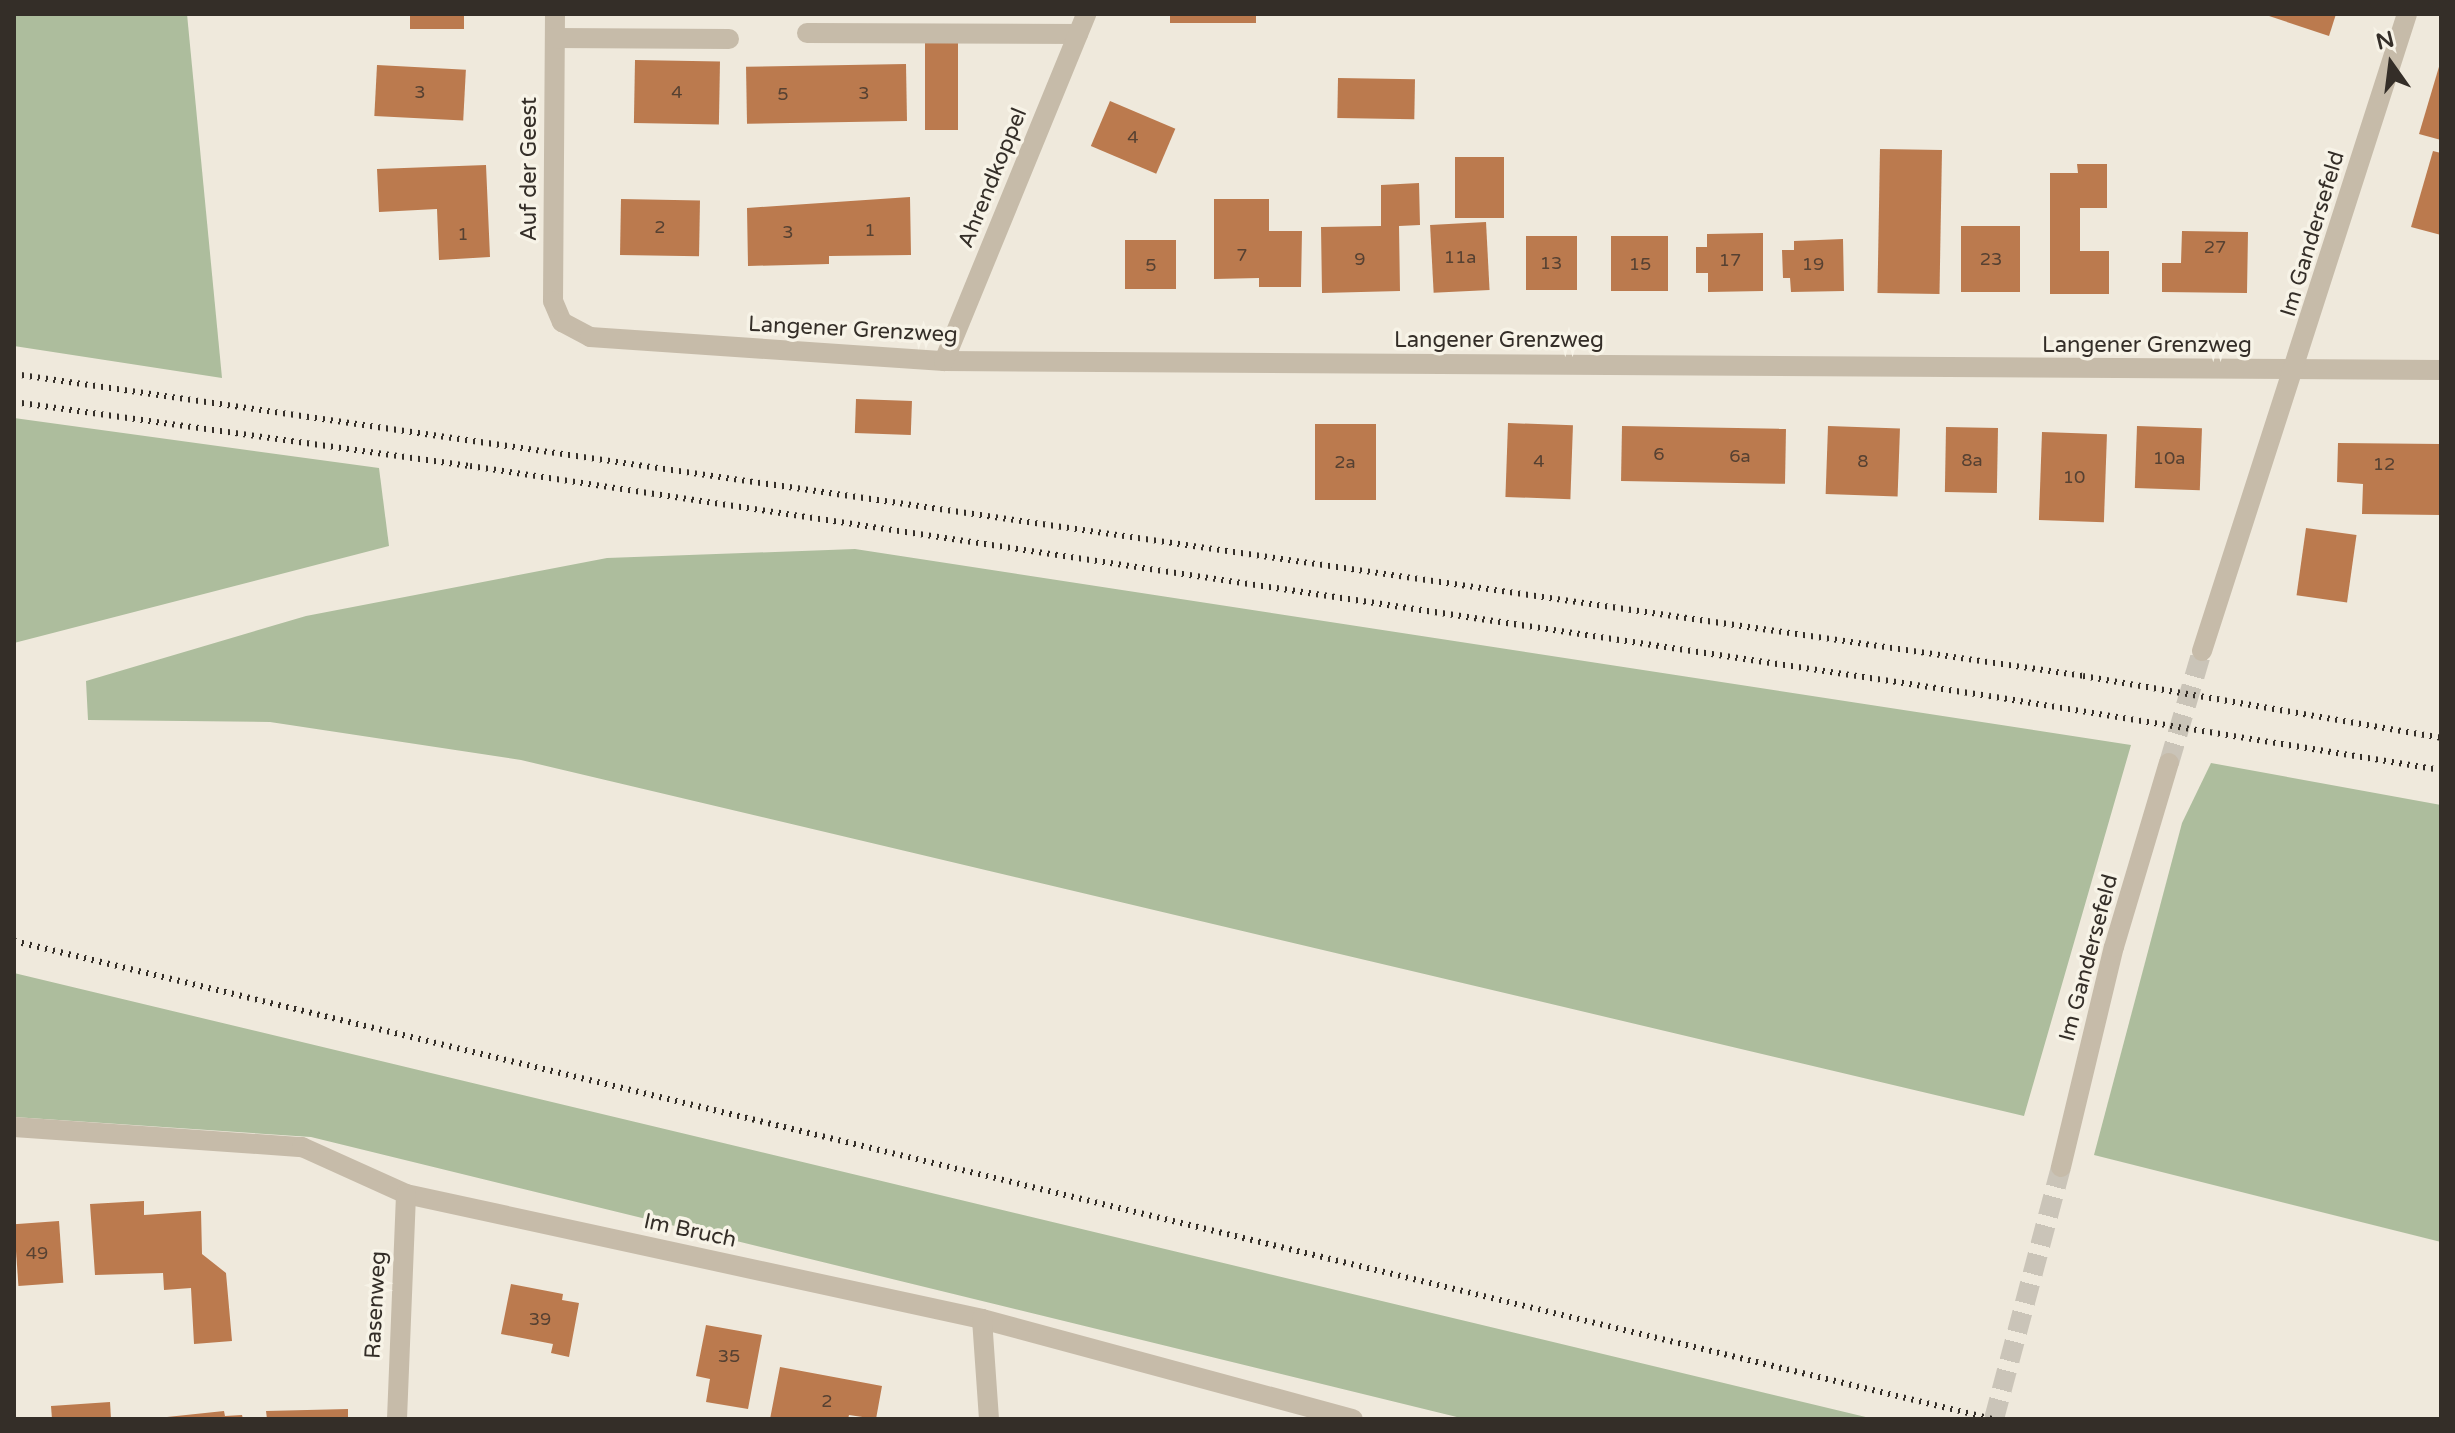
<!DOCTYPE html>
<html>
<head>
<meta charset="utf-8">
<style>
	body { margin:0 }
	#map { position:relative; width:2455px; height:1433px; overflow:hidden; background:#efe9dc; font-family:"Varela Round",sans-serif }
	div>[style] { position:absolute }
	.green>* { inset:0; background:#adbd9d }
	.building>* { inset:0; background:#bb7a4e; transform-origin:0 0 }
	.minor-tunnel>* { height:20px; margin-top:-10px; transform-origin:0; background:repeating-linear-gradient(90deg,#cac4b8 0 20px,transparent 0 30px) }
	.minor>* { height:20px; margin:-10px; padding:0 10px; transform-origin:10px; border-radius:10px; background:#c6bba9 }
	.rail>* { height:6px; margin-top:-3px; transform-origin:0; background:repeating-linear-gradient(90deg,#342e28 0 2px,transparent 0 8px) }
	span { translate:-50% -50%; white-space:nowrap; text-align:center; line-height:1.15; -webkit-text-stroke:7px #f7f3e7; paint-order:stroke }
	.number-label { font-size:18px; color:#564132 }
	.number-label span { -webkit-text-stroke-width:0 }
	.street-label { font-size:22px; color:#342e28 }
	.frame { position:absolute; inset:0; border:16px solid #342e28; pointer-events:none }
	.north { position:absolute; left:2351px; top:24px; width:80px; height:80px; -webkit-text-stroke:6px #f7f3e7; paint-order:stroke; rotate:346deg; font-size:22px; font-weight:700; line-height:32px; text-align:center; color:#342e28 }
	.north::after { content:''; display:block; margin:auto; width:28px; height:36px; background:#342e28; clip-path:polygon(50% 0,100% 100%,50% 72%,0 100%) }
</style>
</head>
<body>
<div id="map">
	<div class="green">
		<i style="clip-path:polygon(14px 14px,187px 14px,222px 378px,14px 346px)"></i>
		<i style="clip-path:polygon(14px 418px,379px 468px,389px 546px,14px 643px)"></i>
		<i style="clip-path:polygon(855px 549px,2131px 745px,2024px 1116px,521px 760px,270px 722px,88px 720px,86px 681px,306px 616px,607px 558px)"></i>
		<i style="clip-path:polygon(2211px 763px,2441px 805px,2441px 1242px,2094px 1155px,2182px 823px)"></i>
		<i style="clip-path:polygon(14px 973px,1874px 1419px,1465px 1419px,311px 1137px,14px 1117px)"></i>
	</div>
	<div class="building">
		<i style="left:410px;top:14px;width:54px;height:15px"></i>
		<i style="left:1170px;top:14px;width:86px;height:9px"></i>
		<i style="clip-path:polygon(2263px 14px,2336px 14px,2329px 36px)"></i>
		<i style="left:925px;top:41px;width:33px;height:89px"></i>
		<i style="left:635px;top:60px;width:85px;height:63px;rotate:1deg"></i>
		<i style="clip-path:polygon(2441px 60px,2441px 140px,2419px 134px)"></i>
		<i style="left:906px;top:64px;width:57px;height:160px;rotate:89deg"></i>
		<i style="left:377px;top:65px;width:89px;height:51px;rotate:3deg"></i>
		<i style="left:1338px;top:78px;width:77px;height:40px;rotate:1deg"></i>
		<i style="left:1110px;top:101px;width:71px;height:49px;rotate:23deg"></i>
		<i style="left:1880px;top:149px;width:62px;height:144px;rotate:1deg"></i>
		<i style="clip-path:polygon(2433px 151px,2441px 153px,2441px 235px,2411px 227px)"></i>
		<i style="left:1455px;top:157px;width:49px;height:61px"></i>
		<i style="clip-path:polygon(2077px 164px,2107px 164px,2107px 208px,2080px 208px,2080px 251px,2109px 251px,2109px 294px,2050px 294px,2050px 173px,2078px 173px)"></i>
		<i style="clip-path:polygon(486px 165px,490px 257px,439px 260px,437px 209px,379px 212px,377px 169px)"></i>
		<i style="clip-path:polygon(1419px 183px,1420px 225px,1399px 226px,1400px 291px,1322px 293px,1321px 227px,1381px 226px,1381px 185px)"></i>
		<i style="clip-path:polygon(910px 197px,911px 255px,829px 256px,829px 264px,748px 266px,747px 208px)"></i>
		<i style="left:621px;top:199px;width:79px;height:56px;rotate:1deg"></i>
		<i style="clip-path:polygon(1214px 199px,1269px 199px,1269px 231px,1302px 231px,1301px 287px,1259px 287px,1259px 278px,1214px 279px)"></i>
		<i style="left:1486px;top:222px;width:68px;height:56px;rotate:87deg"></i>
		<i style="left:1961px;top:226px;width:59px;height:66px"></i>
		<i style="clip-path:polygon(2182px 231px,2248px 232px,2247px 293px,2162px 292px,2162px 263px,2181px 263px)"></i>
		<i style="clip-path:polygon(1763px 233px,1763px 291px,1708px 292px,1708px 273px,1696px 273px,1696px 247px,1707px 247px,1707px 234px)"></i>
		<i style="left:1526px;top:236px;width:51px;height:54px"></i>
		<i style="left:1611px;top:236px;width:57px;height:55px"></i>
		<i style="clip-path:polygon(1843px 239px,1844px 291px,1791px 292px,1790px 278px,1783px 278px,1782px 250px,1794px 250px,1794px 241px)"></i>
		<i style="left:1176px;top:240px;width:49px;height:51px;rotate:90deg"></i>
		<i style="left:856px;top:399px;width:56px;height:34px;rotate:2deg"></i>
		<i style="left:1508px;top:423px;width:65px;height:74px;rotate:2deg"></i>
		<i style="left:1315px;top:424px;width:61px;height:76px"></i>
		<i style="left:1622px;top:426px;width:164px;height:55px;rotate:1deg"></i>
		<i style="left:1828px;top:426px;width:72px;height:68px;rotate:2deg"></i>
		<i style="left:2137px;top:426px;width:65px;height:62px;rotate:2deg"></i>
		<i style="left:1946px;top:427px;width:52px;height:65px;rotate:1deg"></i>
		<i style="left:2042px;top:432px;width:65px;height:88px;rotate:2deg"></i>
		<i style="clip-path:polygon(2338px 443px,2441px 444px,2441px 515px,2362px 514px,2363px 484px,2337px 482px)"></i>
		<i style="left:2306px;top:528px;width:51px;height:68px;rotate:8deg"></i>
		<i style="clip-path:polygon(144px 1201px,144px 1215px,201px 1211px,202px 1254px,226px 1273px,232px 1341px,194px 1344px,191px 1288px,164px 1290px,163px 1273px,95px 1275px,90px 1204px)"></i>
		<i style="left:59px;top:1221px;width:62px;height:45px;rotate:86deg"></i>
		<i style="clip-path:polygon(511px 1284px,563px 1294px,562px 1300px,579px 1303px,569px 1357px,551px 1353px,553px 1344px,501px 1334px)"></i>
		<i style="clip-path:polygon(706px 1325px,762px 1335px,748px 1409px,706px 1402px,710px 1379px,696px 1376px)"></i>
		<i style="clip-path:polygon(780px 1367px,882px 1386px,876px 1419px,849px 1415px,848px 1419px,770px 1419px)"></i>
		<i style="clip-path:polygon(110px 1402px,111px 1419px,52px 1419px,51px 1406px)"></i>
		<i style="clip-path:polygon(348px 1409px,348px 1419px,267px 1419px,266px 1411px)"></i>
		<i style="clip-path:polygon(224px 1411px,225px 1416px,242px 1415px,243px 1419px,148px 1419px)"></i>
	</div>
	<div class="minor-tunnel">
		<i style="left:2169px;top:763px;width:117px;rotate:-73.6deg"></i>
		<i style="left:1994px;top:1419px;width:261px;rotate:-75.1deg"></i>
	</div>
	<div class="minor">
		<i style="left:555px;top:14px;width:287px;rotate:90.4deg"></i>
		<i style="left:553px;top:301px;width:23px;rotate:67deg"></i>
		<i style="left:562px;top:322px;width:32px;rotate:28deg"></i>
		<i style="left:590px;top:337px;width:355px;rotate:3.9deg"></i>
		<i style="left:944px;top:361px;width:1497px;rotate:0.34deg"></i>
		<i style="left:807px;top:33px;width:271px;rotate:0.2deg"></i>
		<i style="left:555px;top:38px;width:174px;rotate:0.3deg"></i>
		<i style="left:944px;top:361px;width:375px;rotate:-67.7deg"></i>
		<i style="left:2202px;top:651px;width:669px;rotate:-72.16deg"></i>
		<i style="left:14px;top:1127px;width:289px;rotate:4deg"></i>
		<i style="left:302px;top:1147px;width:114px;rotate:24.3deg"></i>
		<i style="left:406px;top:1194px;width:589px;rotate:12.24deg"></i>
		<i style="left:982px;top:1319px;width:384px;rotate:15.1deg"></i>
		<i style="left:2061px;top:1167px;width:226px;rotate:-76.5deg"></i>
		<i style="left:2114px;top:947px;width:192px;rotate:-73.4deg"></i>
		<i style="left:982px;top:1319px;width:100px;rotate:86deg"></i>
		<i style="left:397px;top:1419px;width:225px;rotate:-87.7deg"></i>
	</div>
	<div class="rail">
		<i style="left:14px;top:374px;width:2091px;rotate:8.3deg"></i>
		<i style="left:2083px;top:676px;width:363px;rotate:9.8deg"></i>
		<i style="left:14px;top:402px;width:460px;rotate:8deg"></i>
		<i style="left:470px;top:466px;width:1536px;rotate:8.61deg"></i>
		<i style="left:1989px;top:696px;width:458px;rotate:9.3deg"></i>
		<i style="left:14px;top:941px;width:2036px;rotate:13.58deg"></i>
	</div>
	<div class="number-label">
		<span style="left:420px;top:92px">3</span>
		<span style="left:677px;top:92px">4</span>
		<span style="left:864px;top:93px">3</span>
		<span style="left:783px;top:94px">5</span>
		<span style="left:1133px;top:137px">4</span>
		<span style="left:660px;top:227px">2</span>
		<span style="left:870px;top:230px">1</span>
		<span style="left:788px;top:232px">3</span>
		<span style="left:463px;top:234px">1</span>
		<span style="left:2215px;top:247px">27</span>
		<span style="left:1242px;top:255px">7</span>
		<span style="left:1460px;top:257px">11a</span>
		<span style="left:1360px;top:259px">9</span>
		<span style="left:1991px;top:259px">23</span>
		<span style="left:1730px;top:260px">17</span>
		<span style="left:1551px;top:263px">13</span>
		<span style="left:1640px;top:264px">15</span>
		<span style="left:1813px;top:264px">19</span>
		<span style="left:1151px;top:265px">5</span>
		<span style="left:1659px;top:454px">6</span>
		<span style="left:1740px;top:456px">6a</span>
		<span style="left:2169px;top:458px">10a</span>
		<span style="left:1972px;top:460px">8a</span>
		<span style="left:1539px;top:461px">4</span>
		<span style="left:1863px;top:461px">8</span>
		<span style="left:1345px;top:462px">2a</span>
		<span style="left:2384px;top:464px">12</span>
		<span style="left:2074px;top:477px">10</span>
		<span style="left:37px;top:1253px">49</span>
		<span style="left:540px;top:1319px">39</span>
		<span style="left:729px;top:1356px">35</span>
		<span style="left:827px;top:1401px">2</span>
	</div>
	<div class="street-label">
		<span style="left:530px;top:169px;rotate:-90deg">Auf der Geest</span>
		<span style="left:993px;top:178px;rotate:-68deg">Ahrendkoppel</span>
		<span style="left:2313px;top:234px;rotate:-73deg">Im Gandersefeld</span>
		<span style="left:853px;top:330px;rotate:3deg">Langener Grenzweg</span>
		<span style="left:1499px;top:341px">Langener Grenzweg</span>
		<span style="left:2147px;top:346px">Langener Grenzweg</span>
		<span style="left:2089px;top:958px;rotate:-75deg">Im Gandersefeld</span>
		<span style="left:690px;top:1231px;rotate:12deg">Im Bruch</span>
		<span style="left:376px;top:1305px;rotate:-87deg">Rasenweg</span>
	</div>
	<div class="frame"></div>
	<div class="north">N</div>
</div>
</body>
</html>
